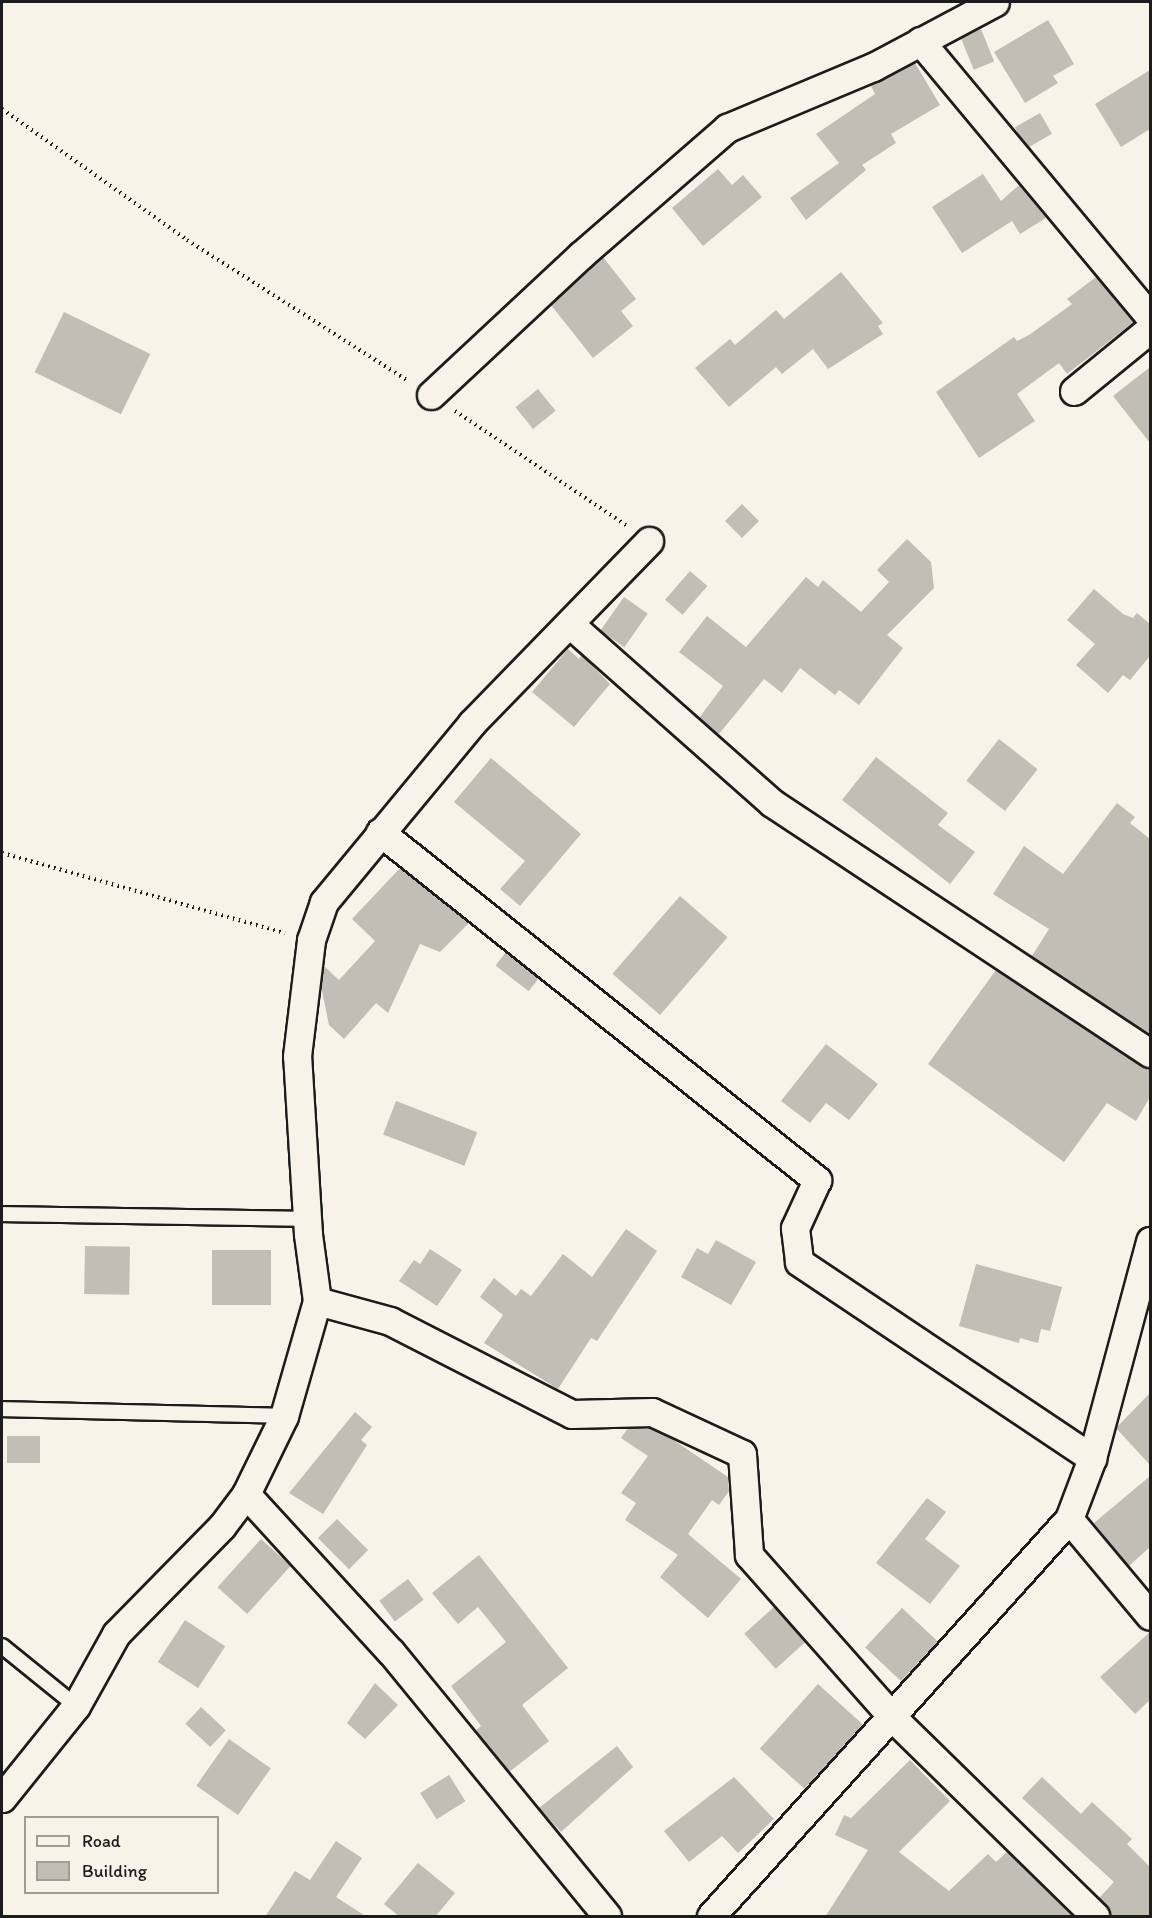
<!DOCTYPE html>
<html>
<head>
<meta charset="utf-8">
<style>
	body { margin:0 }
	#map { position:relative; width:1152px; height:1918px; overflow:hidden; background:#f7f3e8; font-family:Itim,sans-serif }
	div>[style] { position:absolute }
	.building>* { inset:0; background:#c0beb5; transform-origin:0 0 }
	.path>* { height:4px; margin-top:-2px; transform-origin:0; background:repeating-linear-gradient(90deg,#1c1c1c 0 1.5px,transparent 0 6px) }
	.roads { filter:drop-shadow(2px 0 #1c1c1c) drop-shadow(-2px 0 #1c1c1c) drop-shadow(0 2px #1c1c1c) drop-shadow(0 -2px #1c1c1c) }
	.service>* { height:14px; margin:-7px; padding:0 7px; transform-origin:7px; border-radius:7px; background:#f7f3e8 }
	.minor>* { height:27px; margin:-13.5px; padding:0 13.5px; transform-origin:13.5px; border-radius:13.5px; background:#f7f3e8 }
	span { translate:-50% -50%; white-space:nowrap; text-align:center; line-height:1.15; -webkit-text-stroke:4.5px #f7f3e8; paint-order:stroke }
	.frame { position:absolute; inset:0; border:3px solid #1c1c1c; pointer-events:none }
	.legend { position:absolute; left:24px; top:1816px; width:195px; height:78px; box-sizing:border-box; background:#f7f3e8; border:2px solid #9f9d96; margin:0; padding:8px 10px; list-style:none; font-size:18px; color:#1c1c1c }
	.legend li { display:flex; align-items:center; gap:12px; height:30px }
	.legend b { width:30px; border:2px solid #9f9d96 }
</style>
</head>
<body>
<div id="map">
	<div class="building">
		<i style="clip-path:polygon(1048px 20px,1074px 64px,1053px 76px,1058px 83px,1025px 103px,994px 52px)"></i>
		<i style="left:981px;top:29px;width:35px;height:22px;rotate:68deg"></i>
		<i style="clip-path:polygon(915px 63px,940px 105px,891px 134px,896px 143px,862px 165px,866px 170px,806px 220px,790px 198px,839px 163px,816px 134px,875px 94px,871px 86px)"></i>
		<i style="clip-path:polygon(1150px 70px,1150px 129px,1121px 147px,1095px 104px)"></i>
		<i style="left:1040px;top:113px;width:24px;height:29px;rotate:60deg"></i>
		<i style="clip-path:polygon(718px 169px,732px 185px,743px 175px,762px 197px,703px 246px,672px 208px)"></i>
		<i style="clip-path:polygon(983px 174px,1001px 201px,1019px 185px,1046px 218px,1020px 234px,1012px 221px,962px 253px,932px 207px)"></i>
		<i style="clip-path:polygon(603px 257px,636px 299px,621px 311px,633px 326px,593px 358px,551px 305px)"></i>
		<i style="clip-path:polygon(841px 272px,883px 323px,878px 326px,883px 334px,828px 369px,813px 349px,782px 374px,776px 367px,729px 407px,695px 368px,730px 339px,735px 345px,776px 310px,784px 319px)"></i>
		<i style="clip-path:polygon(1096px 277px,1134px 322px,1067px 374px,1059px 363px,1017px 394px,1035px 421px,979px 458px,936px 392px,1014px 337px,1017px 341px,1029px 335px,1072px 304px,1067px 299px)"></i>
		<i style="left:64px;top:312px;width:96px;height:67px;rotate:26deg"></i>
		<i style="clip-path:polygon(1150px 367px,1150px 443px,1113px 396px)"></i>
		<i style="left:538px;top:389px;width:28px;height:29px;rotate:51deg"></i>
		<i style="left:742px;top:504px;width:24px;height:24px;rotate:45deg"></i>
		<i style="clip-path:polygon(907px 539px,931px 562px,934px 588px,887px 635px,903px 648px,859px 705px,839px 690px,835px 695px,800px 668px,782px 693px,764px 679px,719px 734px,699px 718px,723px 686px,679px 652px,707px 616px,746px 647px,806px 577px,818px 587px,823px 580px,861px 612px,889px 582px,877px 570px)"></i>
		<i style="left:690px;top:571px;width:23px;height:38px;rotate:41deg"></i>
		<i style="clip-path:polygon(1094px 589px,1123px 614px,1133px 618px,1137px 613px,1150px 624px,1150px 656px,1130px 680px,1123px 675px,1108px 693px,1076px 665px,1095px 644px,1067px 620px)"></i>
		<i style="left:624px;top:597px;width:29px;height:41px;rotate:35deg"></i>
		<i style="clip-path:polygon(568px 649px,579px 659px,582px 655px,610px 684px,574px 727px,532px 692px)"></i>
		<i style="left:999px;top:739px;width:49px;height:53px;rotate:38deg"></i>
		<i style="clip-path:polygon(876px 757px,948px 813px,938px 825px,975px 852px,950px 884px,842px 800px)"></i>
		<i style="clip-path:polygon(491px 758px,581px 834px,520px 906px,500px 889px,525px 861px,454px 802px)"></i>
		<i style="clip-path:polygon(1117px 803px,1135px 817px,1130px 823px,1150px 839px,1150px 1034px,1032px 956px,1049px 929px,993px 894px,1024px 846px,1063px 874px)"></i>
		<i style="clip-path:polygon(400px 868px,469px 923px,440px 952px,420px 944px,388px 1013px,376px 1003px,344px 1039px,329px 1025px,321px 986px,324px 966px,339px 980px,375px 941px,352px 919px)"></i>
		<i style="left:680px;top:896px;width:63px;height:103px;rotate:41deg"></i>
		<i style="left:506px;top:952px;width:42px;height:17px;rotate:38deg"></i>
		<i style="clip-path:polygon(996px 970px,1150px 1068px,1150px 1097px,1136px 1121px,1107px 1103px,1064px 1162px,928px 1064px)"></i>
		<i style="clip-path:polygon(826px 1044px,878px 1084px,849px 1120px,826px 1103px,810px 1123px,781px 1101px)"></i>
		<i style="left:396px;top:1101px;width:87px;height:36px;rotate:21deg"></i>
		<i style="clip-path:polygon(626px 1229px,657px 1251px,597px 1341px,591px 1338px,558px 1389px,484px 1343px,503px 1315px,480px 1297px,494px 1278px,516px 1296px,521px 1289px,531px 1296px,563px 1254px,592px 1277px)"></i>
		<i style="clip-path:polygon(716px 1240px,756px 1262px,731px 1305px,681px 1277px,697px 1248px,708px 1254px)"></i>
		<i style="left:85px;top:1246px;width:45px;height:48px;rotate:1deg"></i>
		<i style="clip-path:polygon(430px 1249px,462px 1270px,437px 1306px,399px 1281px,414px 1260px,420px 1264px)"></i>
		<i style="left:212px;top:1250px;width:59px;height:55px"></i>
		<i style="clip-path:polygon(976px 1264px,1062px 1287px,1050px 1331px,1041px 1329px,1038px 1343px,1020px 1338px,1019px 1343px,959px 1326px)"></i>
		<i style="clip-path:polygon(1150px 1393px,1150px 1465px,1116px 1428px)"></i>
		<i style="clip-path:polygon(355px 1412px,372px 1427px,361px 1440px,367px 1445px,323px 1514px,289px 1493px)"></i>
		<i style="clip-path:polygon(628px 1428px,649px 1428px,669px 1437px,728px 1477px,729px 1491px,719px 1505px,712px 1500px,688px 1534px,741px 1579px,708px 1618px,660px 1577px,678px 1555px,625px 1520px,636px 1503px,621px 1493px,648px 1456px,621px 1438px)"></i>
		<i style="left:40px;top:1436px;width:27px;height:33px;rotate:90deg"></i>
		<i style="clip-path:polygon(1150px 1476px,1150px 1547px,1129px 1566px,1094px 1523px)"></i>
		<i style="clip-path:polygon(927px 1498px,946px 1512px,925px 1539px,960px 1566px,930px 1604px,876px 1563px)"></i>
		<i style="left:337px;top:1519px;width:44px;height:27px;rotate:45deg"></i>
		<i style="left:261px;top:1539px;width:40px;height:65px;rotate:42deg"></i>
		<i style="clip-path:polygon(479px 1555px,568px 1668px,522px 1705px,549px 1741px,509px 1772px,476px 1730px,481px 1726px,451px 1686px,506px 1642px,478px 1607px,458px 1624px,432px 1593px)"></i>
		<i style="left:408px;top:1579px;width:26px;height:36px;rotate:53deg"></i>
		<i style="left:774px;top:1607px;width:47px;height:40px;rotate:48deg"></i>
		<i style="left:902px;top:1608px;width:49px;height:54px;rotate:43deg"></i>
		<i style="left:185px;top:1620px;width:48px;height:50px;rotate:33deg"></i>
		<i style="clip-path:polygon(1150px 1632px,1150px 1700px,1135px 1714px,1100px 1677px)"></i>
		<i style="clip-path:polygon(375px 1683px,398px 1705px,365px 1739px,347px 1723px)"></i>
		<i style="left:818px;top:1684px;width:60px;height:87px;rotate:42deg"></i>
		<i style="left:201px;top:1707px;width:34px;height:23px;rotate:43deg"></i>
		<i style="left:229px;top:1739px;width:51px;height:57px;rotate:35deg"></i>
		<i style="clip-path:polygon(617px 1746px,633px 1767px,561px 1832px,539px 1808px)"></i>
		<i style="clip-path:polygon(910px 1760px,950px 1801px,899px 1852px,949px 1891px,988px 1854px,996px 1862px,1007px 1852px,1073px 1917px,825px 1917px,868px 1850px,835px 1835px,844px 1815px,851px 1818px)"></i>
		<i style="left:449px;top:1775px;width:31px;height:34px;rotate:58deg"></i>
		<i style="clip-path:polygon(734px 1777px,774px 1819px,738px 1853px,722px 1836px,689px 1862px,664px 1831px)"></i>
		<i style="clip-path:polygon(1042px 1777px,1081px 1814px,1092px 1802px,1132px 1839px,1127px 1844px,1150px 1867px,1150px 1917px,1110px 1917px,1099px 1898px,1114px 1882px,1022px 1798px)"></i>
		<i style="clip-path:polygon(336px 1841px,362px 1858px,336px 1897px,367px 1917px,265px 1917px,295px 1871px,310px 1880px)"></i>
		<i style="clip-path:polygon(418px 1863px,455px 1893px,435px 1917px,400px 1917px,384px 1904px)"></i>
	</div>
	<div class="path">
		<i style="left:2px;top:109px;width:227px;rotate:35.3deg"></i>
		<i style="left:187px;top:240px;width:262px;rotate:32.5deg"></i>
		<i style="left:455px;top:411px;width:206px;rotate:33.7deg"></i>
		<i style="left:2px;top:853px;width:294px;rotate:15.8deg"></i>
	</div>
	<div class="roads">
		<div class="service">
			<i style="left:2px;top:1214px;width:305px;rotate:0.9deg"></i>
			<i style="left:2px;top:1409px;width:282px;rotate:1.4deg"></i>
			<i style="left:2px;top:1646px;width:95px;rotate:39deg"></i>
		</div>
		<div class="minor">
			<i style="left:920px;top:41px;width:359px;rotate:50.2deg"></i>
			<i style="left:1074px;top:391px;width:98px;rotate:-39.2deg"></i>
			<i style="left:431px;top:395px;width:205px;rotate:-43deg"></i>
			<i style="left:581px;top:255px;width:194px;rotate:-41deg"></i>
			<i style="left:727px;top:128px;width:158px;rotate:-22.7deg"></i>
			<i style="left:873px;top:67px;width:138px;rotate:-28deg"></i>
			<i style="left:571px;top:625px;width:268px;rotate:41.5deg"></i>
			<i style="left:772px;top:803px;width:453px;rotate:33.5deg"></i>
			<i style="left:380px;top:832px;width:559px;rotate:38.53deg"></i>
			<i style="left:817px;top:1180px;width:53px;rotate:114.6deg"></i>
			<i style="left:795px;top:1228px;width:34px;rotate:83deg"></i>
			<i style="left:799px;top:1262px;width:353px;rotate:33.8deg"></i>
			<i style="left:317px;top:1301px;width:76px;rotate:15.3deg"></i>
			<i style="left:390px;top:1321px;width:204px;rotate:27.1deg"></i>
			<i style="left:572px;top:1414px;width:80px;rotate:-1.4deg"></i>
			<i style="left:652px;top:1412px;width:99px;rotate:25deg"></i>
			<i style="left:742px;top:1454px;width:101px;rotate:86deg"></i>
			<i style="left:749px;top:1555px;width:217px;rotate:48.5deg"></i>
			<i style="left:893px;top:1718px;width:283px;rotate:44.4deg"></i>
			<i style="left:246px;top:1494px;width:214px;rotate:47.5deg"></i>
			<i style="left:391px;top:1652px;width:341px;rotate:50.7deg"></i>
			<i style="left:1069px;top:1519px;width:126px;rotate:50.1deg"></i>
			<i style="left:2px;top:1798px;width:118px;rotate:-51.2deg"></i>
			<i style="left:76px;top:1706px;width:82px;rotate:-60.9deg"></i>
			<i style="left:116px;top:1634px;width:151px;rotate:-45.5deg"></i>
			<i style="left:222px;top:1526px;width:40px;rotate:-53deg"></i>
			<i style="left:246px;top:1494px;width:87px;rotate:-64deg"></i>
			<i style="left:284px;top:1416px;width:120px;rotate:-74deg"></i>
			<i style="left:317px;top:1301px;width:68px;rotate:-97.7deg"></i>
			<i style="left:308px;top:1234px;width:178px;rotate:-93.5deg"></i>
			<i style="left:297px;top:1056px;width:117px;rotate:-83.1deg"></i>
			<i style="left:311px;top:940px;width:40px;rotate:-71.1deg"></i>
			<i style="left:324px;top:902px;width:232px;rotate:-50.4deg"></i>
			<i style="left:472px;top:723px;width:254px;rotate:-45.8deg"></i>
			<i style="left:711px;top:1916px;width:535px;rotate:-47.96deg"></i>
			<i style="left:1069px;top:1519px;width:65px;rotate:-69.3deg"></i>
			<i style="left:1092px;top:1458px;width:225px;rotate:-75deg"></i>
		</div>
	</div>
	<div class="frame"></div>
	<ul class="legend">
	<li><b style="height:8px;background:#f7f3e8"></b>Road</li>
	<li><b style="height:16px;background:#c0beb5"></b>Building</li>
	</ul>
</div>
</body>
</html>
